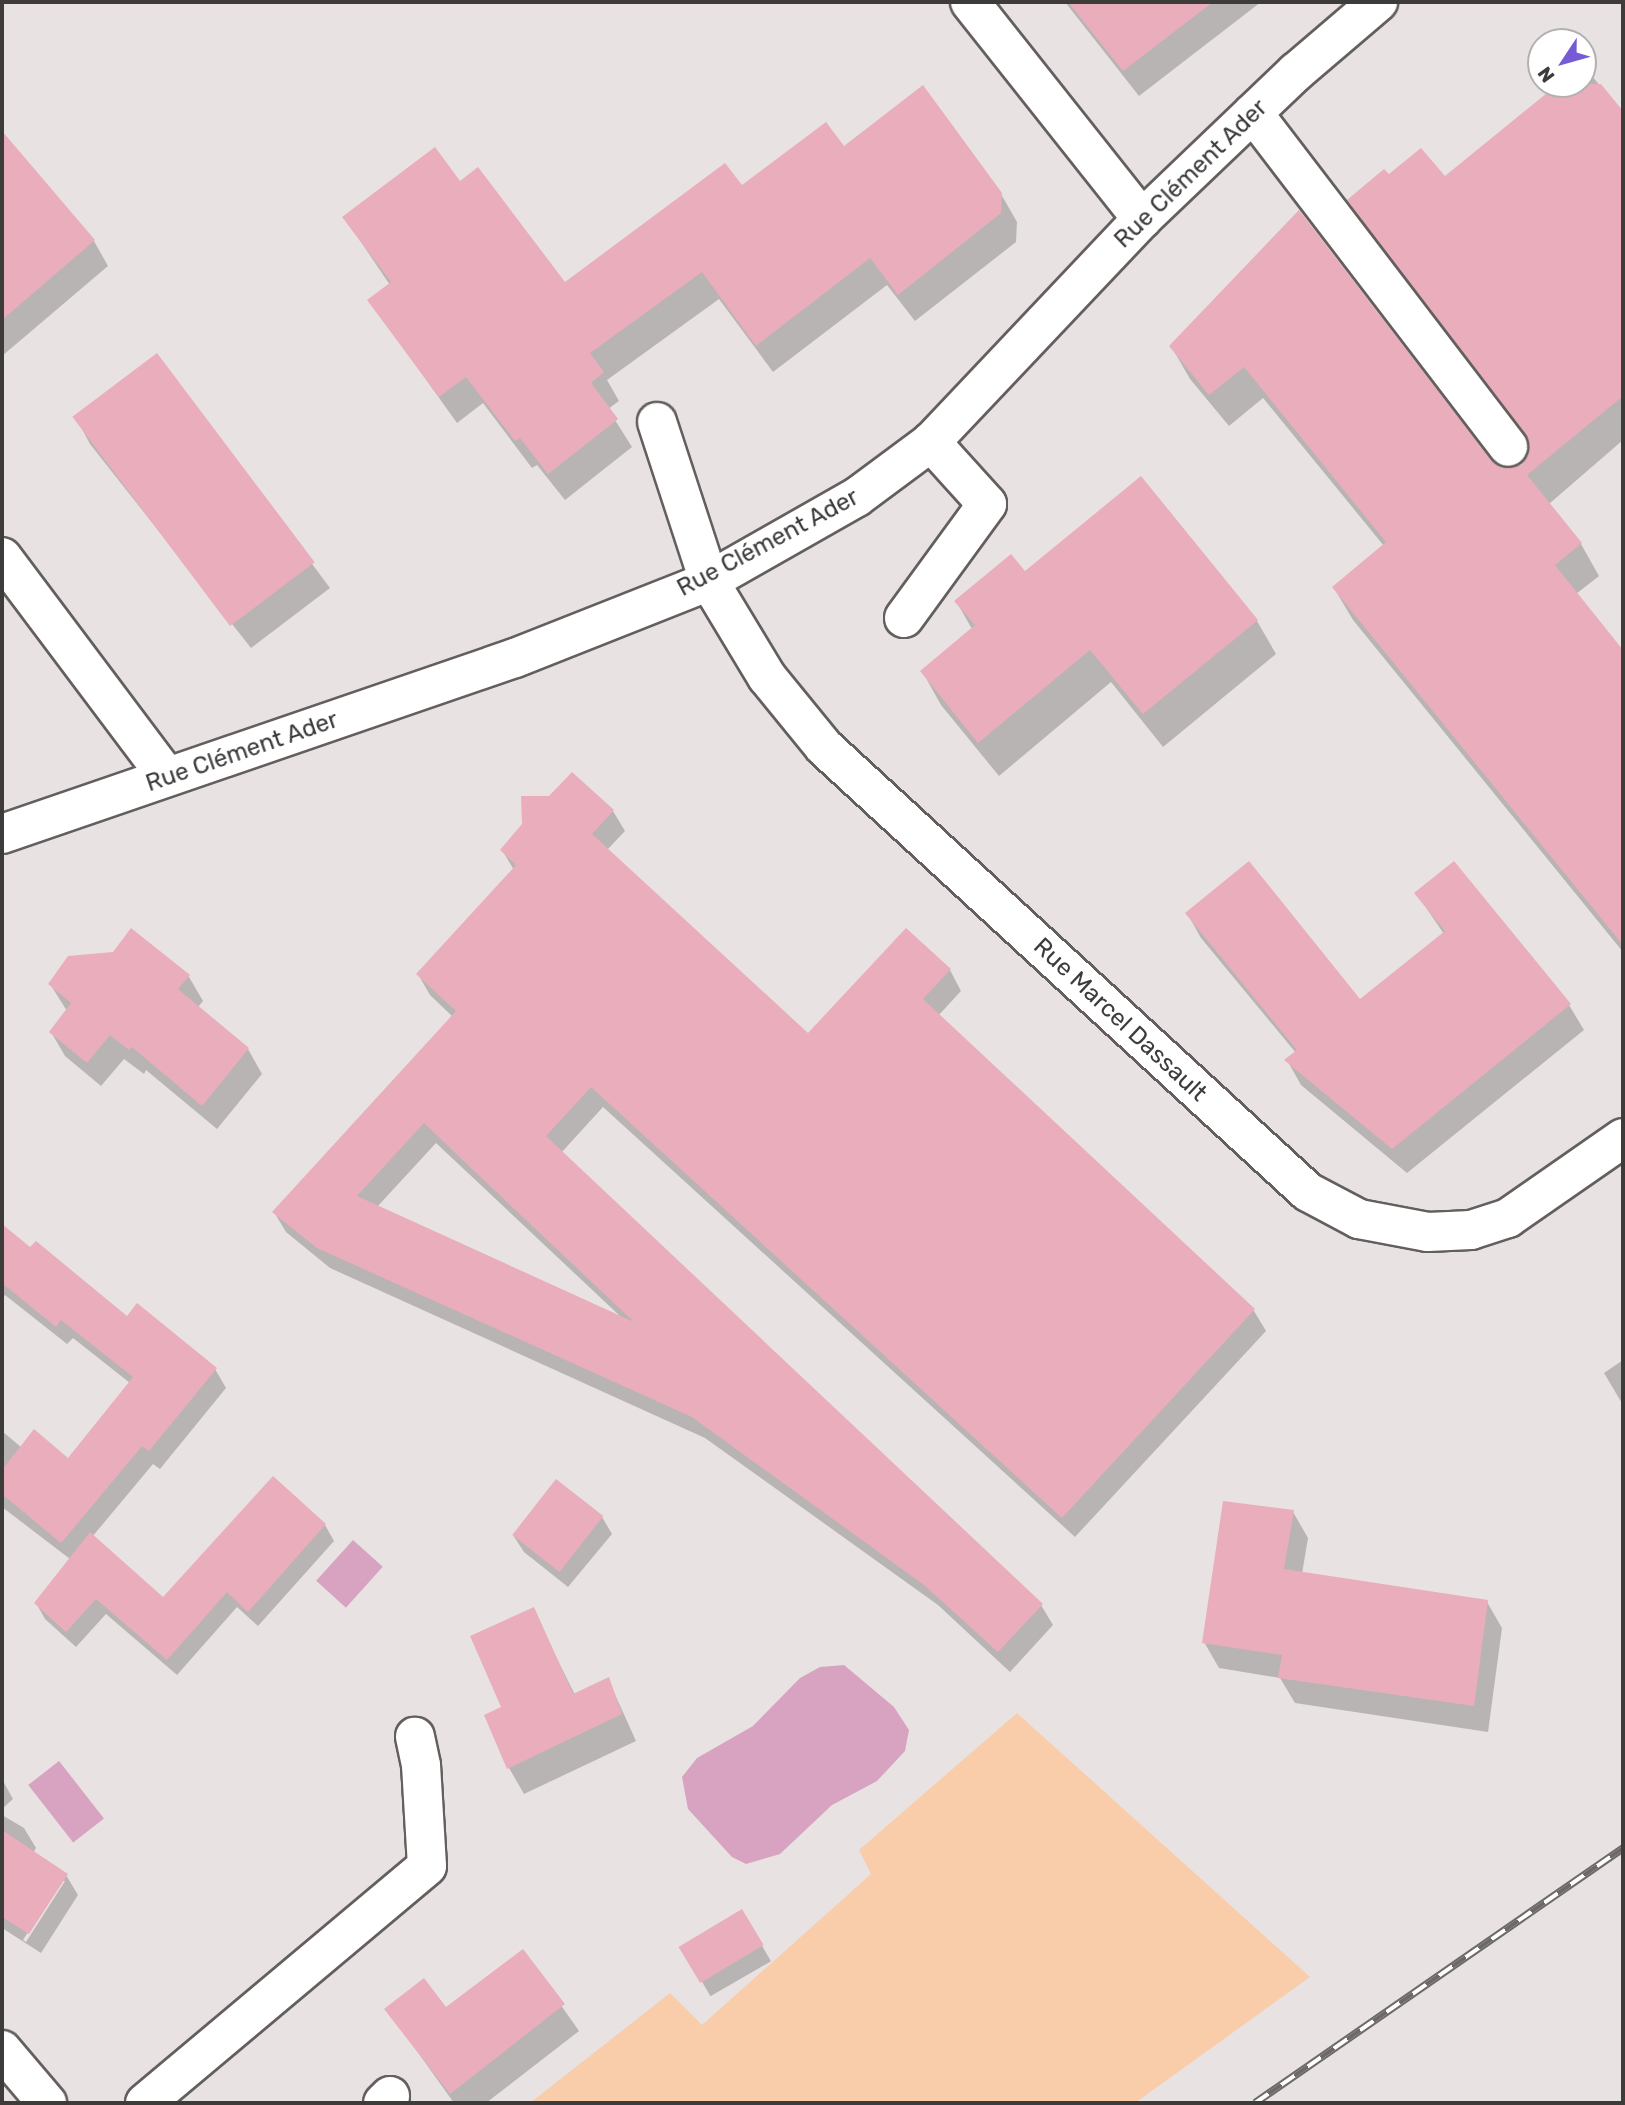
<!DOCTYPE html>
<html>
<head>
<meta charset="utf-8">
<style>
	body { margin:0 }
	#map { position:relative; width:1625px; height:2105px; overflow:hidden; background:#e8e2e2; font-family:Rubik,sans-serif }
	div>[style] { position:absolute }
	.green>* { inset:0; background:#f9cdaa }
	.water>* { inset:0; background:#d8a3c0; transform-origin:0 0 }
	.shadow>* { inset:0; background:#0003; transform-origin:0 0 }
	.building>* { inset:0; background:#eaadbb; transform-origin:0 0 }
	.roads { filter:drop-shadow(2px 0 #645f5e) drop-shadow(-2px 0 #645f5e) drop-shadow(0 2px #645f5e) drop-shadow(0 -2px #645f5e) }
	.minor>* { height:38px; margin:-19px; padding:0 19px; transform-origin:19px; border-radius:19px; background:#fff }
	.rail>* { height:8px; margin-top:-4px; transform-origin:0; background:repeating-linear-gradient(90deg,#fff 0 16px,#6d6969 0 32px); box-sizing:border-box; border-block:2px solid #6d6969 }
	span { translate:-50% -50%; white-space:nowrap; text-align:center; line-height:1.15; -webkit-text-stroke:6px #fff; paint-order:stroke }
	.street-label { font-size:24px; color:#3e3b3b }
	.frame { position:absolute; inset:0; border:4px solid #3e3b3b; pointer-events:none }
	.north { position:absolute; left:1527px; top:28px; width:70px; height:70px; box-sizing:border-box; background:#fff; border:2px solid #b2b1b1; border-radius:50%; rotate:234deg; font-size:19px; font-weight:700; line-height:28px; text-align:center; color:#3e3b3b }
	.north::after { content:''; display:block; margin:auto; width:24px; height:32px; background:#755cd6; clip-path:polygon(50% 0,100% 100%,50% 72%,0 100%) }
</style>
</head>
<body>
<div id="map">
	<div class="green">
		<i style="clip-path:polygon(1017px 1713px,1310px 1977px,1135px 2103px,530px 2103px,670px 1993px,702px 2025px,871px 1874px,859px 1850px)"></i>
	</div>
	<div class="water">
		<i style="left:353px;top:1540px;width:40px;height:55px;rotate:42deg"></i>
		<i style="clip-path:polygon(844px 1665px,894px 1707px,909px 1730px,905px 1751px,877px 1781px,832px 1805px,780px 1854px,746px 1864px,732px 1857px,688px 1809px,682px 1777px,697px 1758px,753px 1726px,800px 1678px,820px 1667px)"></i>
		<i style="left:59px;top:1761px;width:73px;height:39px;rotate:52deg"></i>
	</div>
	<div class="shadow">
		<i style="clip-path:polygon(1065px 2px,1261px 2px,1139px 96px)"></i>
		<i style="clip-path:polygon(1583px 65px,1623px 114px,1623px 440px,1549px 504px,1581px 544px,1599px 576px,1576px 594px,1623px 652px,1623px 952px,1353px 620px,1334px 588px,1384px 546px,1263px 398px,1229px 426px,1190px 379px,1171px 346px,1299px 212px,1489px 462px,1500px 469px,1522px 466px,1530px 455px,1528px 443px,1368px 232px,1349px 200px,1389px 176px,1445px 179px,1561px 84px,1583px 84px)"></i>
		<i style="clip-path:polygon(7px 139px,94px 241px,108px 266px,2px 356px,2px 143px)"></i>
		<i style="clip-path:polygon(844px 148px,1001px 194px,1017px 222px,1016px 242px,915px 321px,887px 285px,773px 372px,719px 299px,607px 380px,619px 401px,608px 409px,632px 447px,565px 500px,537px 465px,532px 468px,483px 403px,457px 423px,369px 300px,390px 285px,344px 217px,460px 184px,565px 284px,741px 187px)"></i>
		<i style="clip-path:polygon(157px 355px,330px 588px,251px 648px,90px 444px,76px 418px)"></i>
		<i style="clip-path:polygon(1141px 479px,1257px 621px,1276px 654px,1163px 747px,1111px 682px,999px 776px,941px 705px,922px 671px,972px 629px,956px 601px,1024px 574px)"></i>
		<i style="clip-path:polygon(evenodd,613px 811px,625px 831px,607px 850px,808px 1035px,950px 970px,961px 991px,938px 1016px,1254px 1311px,1266px 1331px,1075px 1537px,603px 1107px,561px 1153px,1041px 1605px,1053px 1625px,1010px 1672px,938px 1605px,705px 1438px,330px 1268px,286px 1232px,274px 1212px,453px 1017px,430px 995px,418px 974px,514px 870px,502px 850px,613px 811px,436px 1143px,621px 1317px,377px 1207px,436px 1143px)"></i>
		<i style="clip-path:polygon(1416px 893px,1569px 1005px,1584px 1030px,1407px 1173px,1301px 1085px,1287px 1060px,1296px 1053px,1201px 938px,1187px 913px,1360px 1001px,1444px 934px)"></i>
		<i style="clip-path:polygon(131px 930px,189px 977px,203px 1001px,198px 1007px,248px 1049px,262px 1074px,217px 1129px,146px 1070px,144px 1074px,124px 1059px,101px 1086px,65px 1056px,51px 1032px,67px 1011px,50px 984px,114px 953px)"></i>
		<i style="clip-path:polygon(2px 1227px,127px 1318px,215px 1369px,226px 1388px,160px 1469px,153px 1464px,92px 1537px,163px 1599px,325px 1525px,334px 1541px,258px 1626px,237px 1607px,177px 1675px,106px 1614px,76px 1647px,45px 1619px,36px 1603px,70px 1559px,2px 1507px,2px 1431px,22px 1448px,68px 1461px,130px 1383px,73px 1338px,67px 1344px,5px 1295px,2px 1299px)"></i>
		<i style="clip-path:polygon(1623px 1360px,1623px 1405px,1604px 1373px)"></i>
		<i style="clip-path:polygon(1293px 1512px,1308px 1538px,1302px 1574px,1487px 1602px,1502px 1628px,1488px 1732px,1295px 1703px,1280px 1678px,1219px 1668px,1204px 1642px)"></i>
		<i style="clip-path:polygon(602px 1517px,612px 1534px,568px 1587px,524px 1552px,513px 1535px)"></i>
		<i style="clip-path:polygon(533px 1610px,575px 1695px,608px 1679px,636px 1741px,524px 1794px,509px 1768px,503px 1708px)"></i>
		<i style="clip-path:polygon(2px 1779px,13px 1799px,2px 1809px)"></i>
		<i style="clip-path:polygon(evenodd,2px 1815px,24px 1828px,36px 1848px,33px 1853px,66px 1875px,78px 1895px,41px 1953px,2px 1928px,2px 1815px,61px 1881px,65px 1881px,26px 1942px,23px 1940px,61px 1881px)"></i>
		<i style="left:742px;top:1911px;width:58px;height:70px;rotate:60deg"></i>
		<i style="clip-path:polygon(523px 1951px,579px 2031px,486px 2103px,454px 2103px,387px 2009px,446px 2009px)"></i>
	</div>
	<div class="building">
		<i style="clip-path:polygon(1068px 2px,1213px 2px,1123px 71px)"></i>
		<i style="clip-path:polygon(1558px 84px,1601px 84px,1623px 111px,1623px 396px,1527px 475px,1582px 543px,1555px 565px,1623px 650px,1623px 945px,1332px 587px,1386px 542px,1244px 367px,1209px 395px,1169px 346px,1299px 210px,1491px 460px,1500px 467px,1521px 465px,1528px 455px,1525px 434px,1347px 200px,1384px 169px,1389px 174px,1421px 148px,1445px 176px)"></i>
		<i style="clip-path:polygon(923px 85px,1002px 193px,1001px 213px,898px 295px,870px 258px,756px 346px,702px 272px,590px 353px,604px 372px,591px 383px,618px 419px,548px 474px,520px 438px,515px 441px,466px 377px,439px 397px,367px 300px,391px 282px,342px 217px,435px 147px,460px 181px,478px 167px,565px 282px,725px 163px,742px 185px,826px 122px,844px 146px)"></i>
		<i style="clip-path:polygon(2px 131px,95px 240px,2px 320px)"></i>
		<i style="left:157px;top:353px;width:262px;height:106px;rotate:53deg"></i>
		<i style="clip-path:polygon(1141px 476px,1258px 620px,1143px 714px,1090px 650px,978px 743px,920px 671px,975px 625px,954px 601px,1011px 554px,1025px 571px)"></i>
		<i style="clip-path:polygon(evenodd,572px 772px,614px 810px,592px 834px,808px 1033px,906px 928px,951px 969px,923px 999px,1255px 1309px,1062px 1518px,591px 1087px,546px 1136px,1043px 1604px,998px 1652px,924px 1585px,692px 1417px,317px 1248px,272px 1212px,456px 1011px,416px 974px,516px 865px,500px 850px,522px 824px,521px 796px,549px 796px,572px 772px,424px 1123px,470px 1167px,634px 1322px,357px 1196px,424px 1123px)"></i>
		<i style="clip-path:polygon(1249px 861px,1360px 999px,1445px 931px,1414px 893px,1454px 861px,1571px 1004px,1392px 1149px,1284px 1060px,1297px 1050px,1185px 913px)"></i>
		<i style="clip-path:polygon(131px 928px,190px 975px,178px 989px,249px 1048px,202px 1106px,132px 1047px,129px 1050px,110px 1035px,87px 1063px,49px 1032px,71px 1003px,48px 984px,68px 956px,113px 952px)"></i>
		<i style="clip-path:polygon(2px 1224px,30px 1247px,36px 1241px,127px 1316px,137px 1303px,217px 1368px,149px 1451px,142px 1446px,61px 1543px,2px 1494px,2px 1470px,34px 1429px,68px 1458px,133px 1377px,61px 1320px,56px 1327px,2px 1283px)"></i>
		<i style="clip-path:polygon(273px 1476px,326px 1524px,248px 1612px,227px 1592px,167px 1660px,96px 1599px,66px 1632px,34px 1603px,90px 1532px,163px 1597px)"></i>
		<i style="left:556px;top:1479px;width:60px;height:71px;rotate:38deg"></i>
		<i style="clip-path:polygon(1223px 1501px,1294px 1510px,1284px 1569px,1488px 1600px,1474px 1706px,1278px 1678px,1282px 1655px,1202px 1643px)"></i>
		<i style="clip-path:polygon(534px 1607px,573px 1694px,609px 1677px,622px 1714px,507px 1769px,484px 1715px,501px 1707px,470px 1636px)"></i>
		<i style="clip-path:polygon(2px 1830px,68px 1874px,29px 1934px,2px 1917px)"></i>
		<i style="left:742px;top:1909px;width:42px;height:74px;rotate:59deg"></i>
		<i style="clip-path:polygon(523px 1949px,565px 2004px,450px 2094px,384px 2009px,424px 1978px,446px 2007px)"></i>
	</div>
	<div class="roads">
		<div class="minor">
			<i style="left:970px;top:2px;width:277px;rotate:51.6deg"></i>
			<i style="left:1253px;top:113px;width:420px;rotate:52.6deg"></i>
			<i style="left:657px;top:422px;width:167px;rotate:71.9deg"></i>
			<i style="left:709px;top:581px;width:112px;rotate:58.9deg"></i>
			<i style="left:767px;top:677px;width:90px;rotate:50.8deg"></i>
			<i style="left:824px;top:747px;width:657px;rotate:42.6deg"></i>
			<i style="left:1308px;top:1192px;width:58px;rotate:27.9deg"></i>
			<i style="left:1359px;top:1219px;width:70px;rotate:10.7deg"></i>
			<i style="left:1428px;top:1232px;width:43px;rotate:-2.7deg"></i>
			<i style="left:1471px;top:1230px;width:39px;rotate:-18deg"></i>
			<i style="left:1508px;top:1218px;width:140px;rotate:-34.8deg"></i>
			<i style="left:2px;top:557px;width:275px;rotate:53.1deg"></i>
			<i style="left:904px;top:618px;width:141px;rotate:-53.9deg"></i>
			<i style="left:987px;top:504px;width:84px;rotate:-132.1deg"></i>
			<i style="left:2px;top:834px;width:542px;rotate:-18.94deg"></i>
			<i style="left:515px;top:658px;width:209px;rotate:-21.6deg"></i>
			<i style="left:709px;top:581px;width:170px;rotate:-29.6deg"></i>
			<i style="left:857px;top:497px;width:92px;rotate:-36.6deg"></i>
			<i style="left:931px;top:442px;width:307px;rotate:-46.6deg"></i>
			<i style="left:1142px;top:219px;width:213px;rotate:-43.7deg"></i>
			<i style="left:1296px;top:72px;width:108px;rotate:-40.5deg"></i>
			<i style="left:2px;top:2050px;width:70px;rotate:49.7deg"></i>
			<i style="left:145px;top:2103px;width:368px;rotate:-40deg"></i>
			<i style="left:427px;top:1866px;width:101px;rotate:-93.4deg"></i>
			<i style="left:421px;top:1765px;width:29px;rotate:-102deg"></i>
			<i style="left:383px;top:2103px;width:10px;rotate:-45deg"></i>
		</div>
	</div>
	<div class="rail">
		<i style="left:1255px;top:2103px;width:448px;rotate:-34.7deg"></i>
	</div>
	<div class="street-label">
		<span style="left:1191px;top:174px;rotate:-44deg">Rue Clément Ader</span>
		<span style="left:768px;top:543px;rotate:-28deg">Rue Clément Ader</span>
		<span style="left:242px;top:752px;rotate:-19deg">Rue Clément Ader</span>
		<span style="left:1120px;top:1020px;rotate:43deg">Rue Marcel Dassault</span>
	</div>
	<div class="frame"></div>
	<div class="north">N</div>
</div>
</body>
</html>
